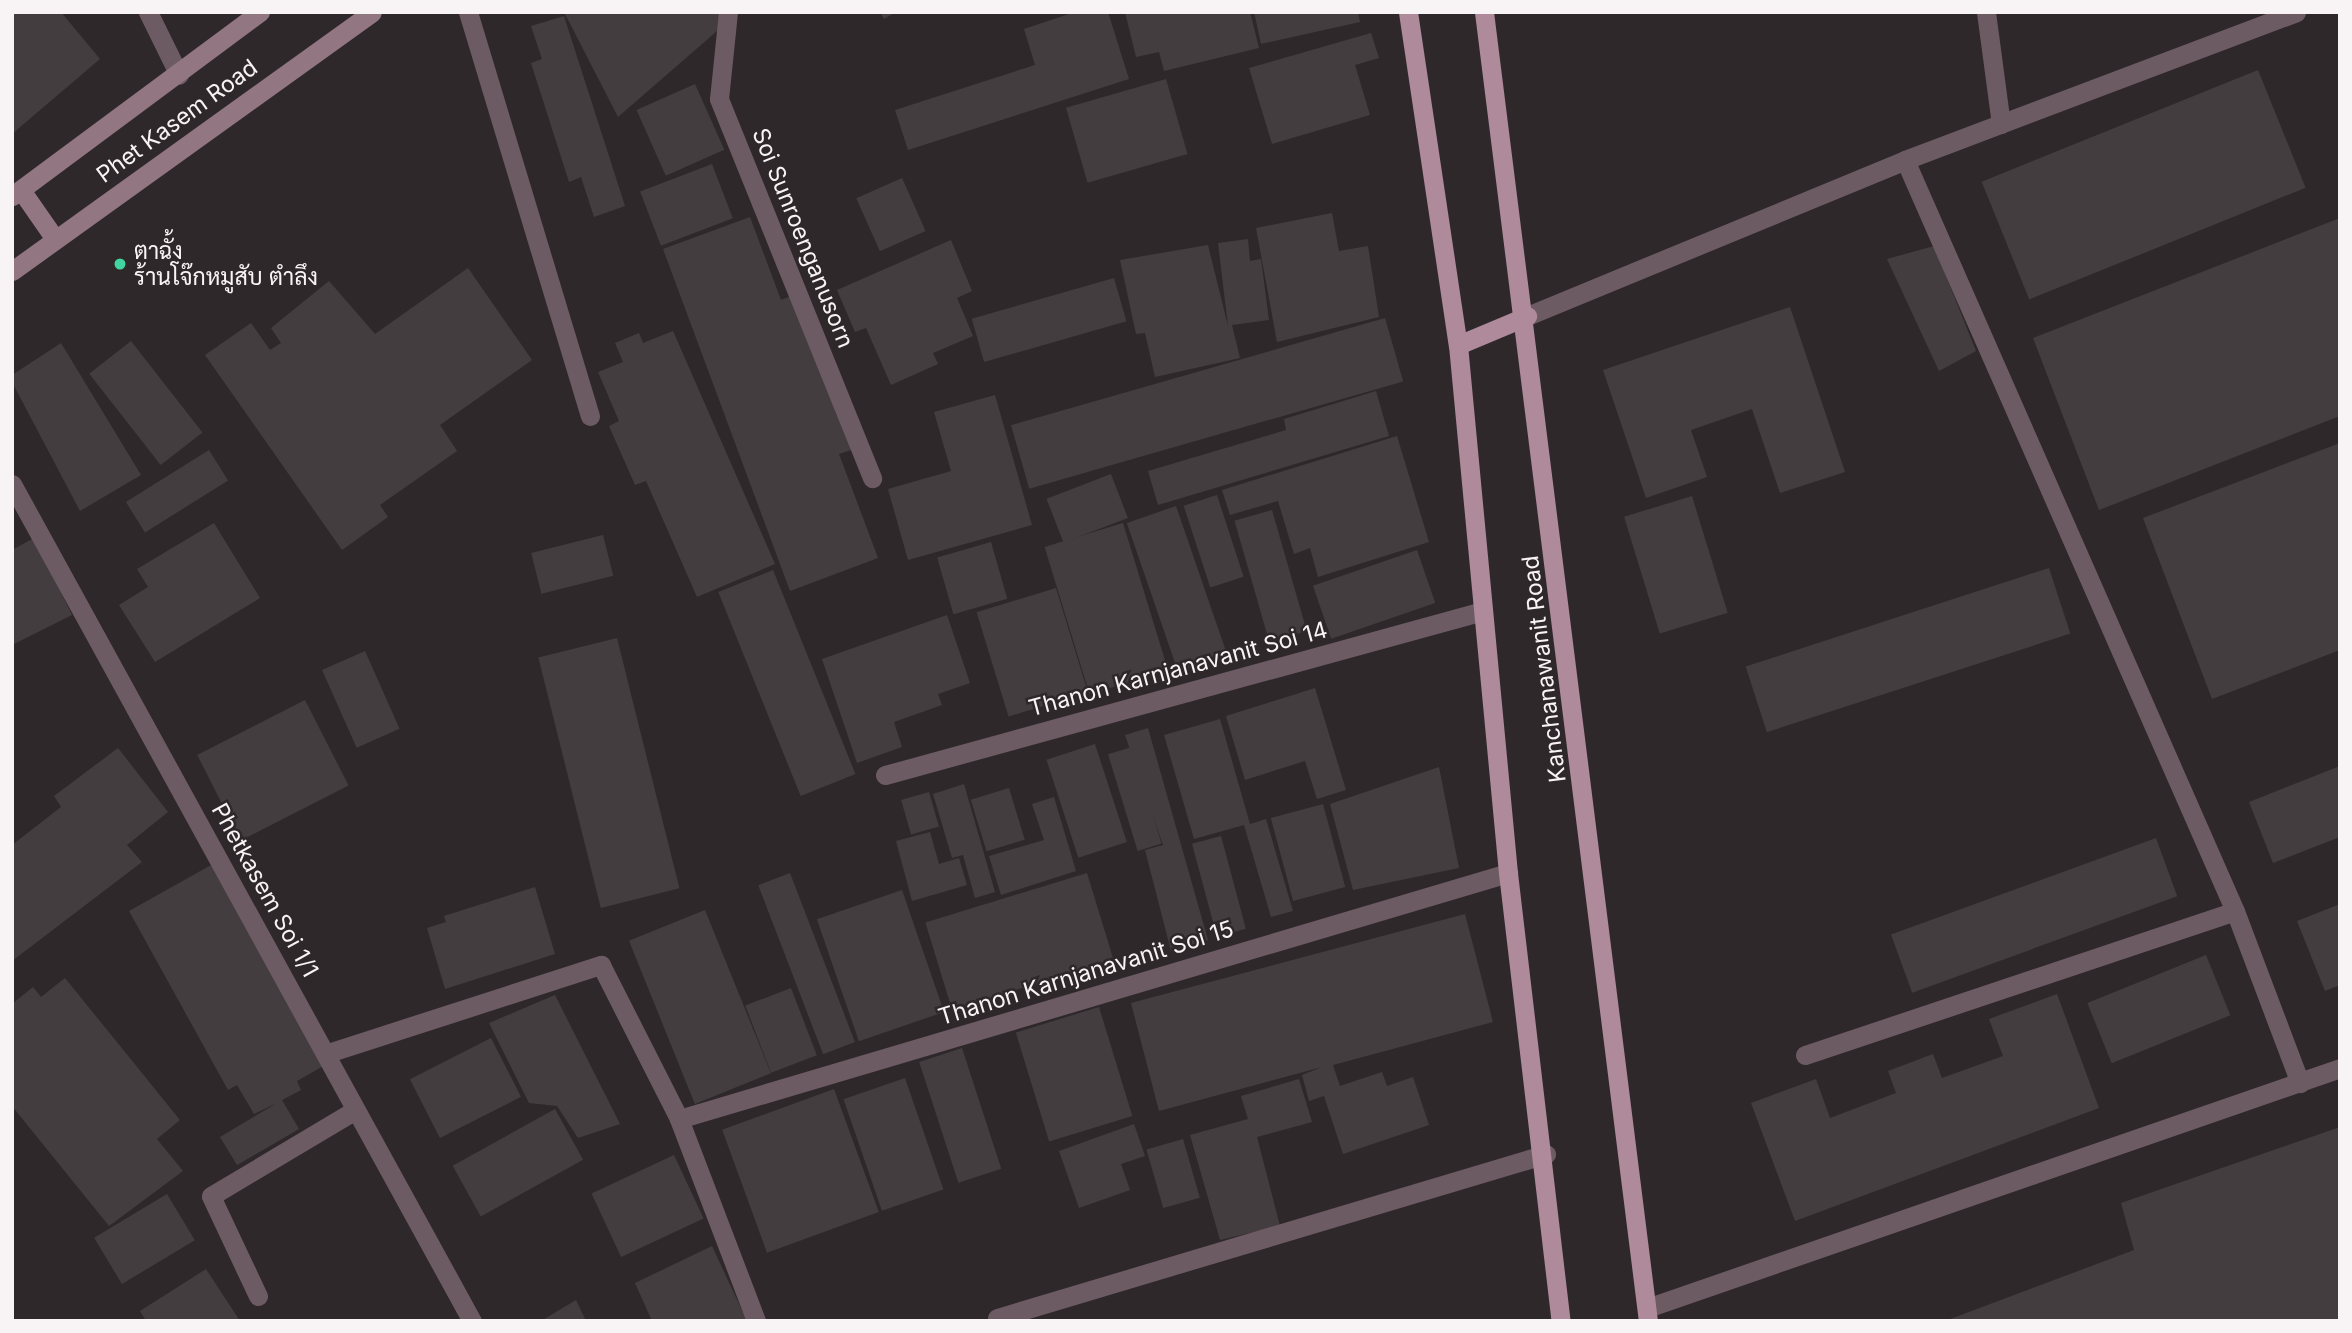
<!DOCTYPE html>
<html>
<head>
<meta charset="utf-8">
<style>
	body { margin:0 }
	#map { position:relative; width:2352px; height:1333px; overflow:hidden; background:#2f282b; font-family:Inter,Sarabun,sans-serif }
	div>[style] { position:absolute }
	.building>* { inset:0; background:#433d40; transform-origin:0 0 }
	.service>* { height:19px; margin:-9.5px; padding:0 9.5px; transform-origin:9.5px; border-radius:9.5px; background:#6d5b63 }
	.minor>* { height:19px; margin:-9.5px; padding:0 9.5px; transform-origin:9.5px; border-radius:9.5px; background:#6d5b63 }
	.secondary>* { height:19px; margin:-9.5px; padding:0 9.5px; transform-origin:9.5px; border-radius:9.5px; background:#927682 }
	.primary>* { height:19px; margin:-9.5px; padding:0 9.5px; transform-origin:9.5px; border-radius:9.5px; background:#ae8a9a }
	.dots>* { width:19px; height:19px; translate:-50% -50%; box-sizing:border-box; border:4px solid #2f282b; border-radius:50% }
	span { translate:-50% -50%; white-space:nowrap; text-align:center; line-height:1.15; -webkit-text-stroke:5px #2f282b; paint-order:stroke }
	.street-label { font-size:23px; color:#f8f4f5 }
	.poi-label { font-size:23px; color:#f8f4f5 }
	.left { translate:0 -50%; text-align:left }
	.frame { position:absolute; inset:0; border:14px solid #f8f4f5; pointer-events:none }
</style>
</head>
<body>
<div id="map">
	<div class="building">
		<i style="clip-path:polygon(12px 12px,61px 12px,100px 59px,12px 134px)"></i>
		<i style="clip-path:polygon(564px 12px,721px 12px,724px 25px,618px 117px)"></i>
		<i style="clip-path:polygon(880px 12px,896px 12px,884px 19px)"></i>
		<i style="clip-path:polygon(1075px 12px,1108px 12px,1129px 79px,908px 150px,895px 110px,1035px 65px,1024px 29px)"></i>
		<i style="clip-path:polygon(1125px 12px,1250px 12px,1259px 48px,1164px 71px,1159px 52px,1136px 57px)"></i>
		<i style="clip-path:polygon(1254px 12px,1358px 12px,1360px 22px,1261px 44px)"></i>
		<i style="clip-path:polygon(564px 16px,625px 206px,594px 217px,581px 177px,569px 182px,531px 63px,542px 59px,531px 26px)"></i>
		<i style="clip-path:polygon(1371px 33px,1379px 58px,1355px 65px,1370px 115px,1272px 144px,1249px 68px)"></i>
		<i style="left:2258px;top:70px;width:127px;height:298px;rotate:68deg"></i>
		<i style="left:1166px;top:79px;width:78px;height:104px;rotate:74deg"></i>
		<i style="left:695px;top:84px;width:72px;height:64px;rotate:66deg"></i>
		<i style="left:712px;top:164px;width:58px;height:77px;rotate:69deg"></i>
		<i style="left:902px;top:178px;width:58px;height:50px;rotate:66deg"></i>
		<i style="clip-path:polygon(1332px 213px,1339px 251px,1368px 246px,1379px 317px,1277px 342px,1256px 228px)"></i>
		<i style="clip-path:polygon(750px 217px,781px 300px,796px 294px,854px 449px,839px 454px,878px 558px,790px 591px,663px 249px)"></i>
		<i style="clip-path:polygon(2340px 218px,2340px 416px,2099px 510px,2033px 338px)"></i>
		<i style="clip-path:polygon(1248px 239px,1250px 261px,1261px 259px,1269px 320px,1232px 325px,1240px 358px,1155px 377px,1145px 333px,1136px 334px,1120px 260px,1208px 245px,1228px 326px,1218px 243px)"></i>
		<i style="clip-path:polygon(951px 240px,972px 291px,957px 298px,973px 336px,933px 353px,938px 364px,891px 385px,866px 328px,855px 332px,837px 290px)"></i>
		<i style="clip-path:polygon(1934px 246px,1976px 351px,1939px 371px,1887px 259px)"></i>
		<i style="clip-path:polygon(468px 268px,532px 360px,440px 425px,457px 451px,380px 505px,388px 517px,342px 550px,205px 355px,251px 323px,270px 350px,281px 343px,271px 328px,329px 281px,375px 334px)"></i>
		<i style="left:1114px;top:278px;width:45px;height:148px;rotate:74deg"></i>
		<i style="clip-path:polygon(1790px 307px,1845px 472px,1780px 493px,1752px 409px,1691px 430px,1707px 477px,1646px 498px,1603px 370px)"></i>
		<i style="left:1385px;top:318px;width:66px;height:389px;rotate:74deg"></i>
		<i style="clip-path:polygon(673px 331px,775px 564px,697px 597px,646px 481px,635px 485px,609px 426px,619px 421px,598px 372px,623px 362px,615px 343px,639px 333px,643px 343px)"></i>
		<i style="left:131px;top:341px;width:116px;height:53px;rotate:52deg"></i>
		<i style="clip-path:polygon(61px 343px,141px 475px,80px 511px,12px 382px,12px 375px)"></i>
		<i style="clip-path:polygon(1376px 391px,1389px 436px,1158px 505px,1148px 471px,1286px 430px,1284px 419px)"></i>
		<i style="clip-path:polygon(995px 395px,1032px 525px,908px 560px,888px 489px,951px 471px,934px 412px)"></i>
		<i style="clip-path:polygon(1397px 436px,1429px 542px,1318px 577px,1310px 548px,1294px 554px,1278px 501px,1230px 515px,1222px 490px)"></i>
		<i style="clip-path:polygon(2340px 443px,2340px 650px,2212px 699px,2143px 518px)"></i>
		<i style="left:209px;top:450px;width:36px;height:98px;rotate:58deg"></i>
		<i style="left:1111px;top:474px;width:47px;height:69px;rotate:69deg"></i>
		<i style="left:1217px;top:495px;width:86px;height:35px;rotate:72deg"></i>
		<i style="left:1692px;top:496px;width:122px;height:71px;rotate:73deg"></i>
		<i style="left:1176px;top:506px;width:158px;height:52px;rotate:71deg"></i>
		<i style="left:1272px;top:510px;width:126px;height:39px;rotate:74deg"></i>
		<i style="clip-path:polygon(214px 523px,260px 598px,155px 662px,119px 605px,148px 587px,137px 569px)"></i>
		<i style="left:1123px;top:523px;width:154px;height:82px;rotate:73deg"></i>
		<i style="left:603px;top:535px;width:42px;height:74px;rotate:76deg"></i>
		<i style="clip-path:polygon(34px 538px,72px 615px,12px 645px,12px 550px)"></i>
		<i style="left:991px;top:542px;width:59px;height:56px;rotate:74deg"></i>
		<i style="left:1417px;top:550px;width:56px;height:110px;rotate:71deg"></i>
		<i style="left:2049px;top:568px;width:69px;height:319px;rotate:72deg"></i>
		<i style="left:773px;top:570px;width:220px;height:59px;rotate:68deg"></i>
		<i style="left:1056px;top:588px;width:109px;height:83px;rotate:73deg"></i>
		<i style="clip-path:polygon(947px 615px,970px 683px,938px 694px,942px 705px,894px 722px,902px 747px,857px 763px,822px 659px)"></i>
		<i style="left:617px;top:638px;width:258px;height:81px;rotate:76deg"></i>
		<i style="left:365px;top:651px;width:85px;height:47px;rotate:66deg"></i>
		<i style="clip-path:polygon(1315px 688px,1346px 790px,1317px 799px,1305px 761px,1245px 780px,1226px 716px)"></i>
		<i style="left:305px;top:700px;width:96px;height:121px;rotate:63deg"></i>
		<i style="clip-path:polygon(1220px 719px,1250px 824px,1266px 819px,1293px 911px,1271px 917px,1244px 825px,1194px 839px,1164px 735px)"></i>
		<i style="clip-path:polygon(1148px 728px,1208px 940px,1171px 951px,1145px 850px,1163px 845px,1125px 735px)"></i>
		<i style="left:1095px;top:744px;width:103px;height:51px;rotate:72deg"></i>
		<i style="left:1132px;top:747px;width:101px;height:25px;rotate:73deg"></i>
		<i style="clip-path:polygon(118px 748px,168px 812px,127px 845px,142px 862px,12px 961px,12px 845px,61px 807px,54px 796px)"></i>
		<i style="clip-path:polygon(2340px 766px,2340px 837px,2273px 863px,2249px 802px)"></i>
		<i style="clip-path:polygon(1439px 767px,1459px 868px,1353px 890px,1330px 804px)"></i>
		<i style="clip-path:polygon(964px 784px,995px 892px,975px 898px,963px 855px,952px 858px,933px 794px)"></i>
		<i style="left:1009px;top:788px;width:54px;height:40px;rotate:73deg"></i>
		<i style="left:929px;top:792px;width:36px;height:29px;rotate:74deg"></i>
		<i style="clip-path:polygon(1054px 797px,1076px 871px,1001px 895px,989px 856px,1044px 840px,1032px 804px)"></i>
		<i style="left:1323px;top:804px;width:86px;height:54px;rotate:75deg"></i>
		<i style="clip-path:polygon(930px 832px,939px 864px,959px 858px,967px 885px,912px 901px,896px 841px)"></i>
		<i style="left:1221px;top:836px;width:96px;height:30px;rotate:75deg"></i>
		<i style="left:2156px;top:838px;width:62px;height:282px;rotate:70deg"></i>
		<i style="clip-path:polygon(213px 864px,325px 1065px,297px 1081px,301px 1090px,282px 1100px,299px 1129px,237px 1165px,220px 1137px,277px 1103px,254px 1114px,237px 1085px,228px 1090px,129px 911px)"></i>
		<i style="left:790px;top:873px;width:181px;height:34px;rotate:69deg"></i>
		<i style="left:1087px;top:873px;width:91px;height:169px;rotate:73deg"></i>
		<i style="clip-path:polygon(535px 887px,555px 954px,445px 989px,427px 928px,446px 922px,444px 916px)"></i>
		<i style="left:902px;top:890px;width:129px;height:90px;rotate:71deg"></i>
		<i style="clip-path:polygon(2340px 904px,2340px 985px,2325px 991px,2297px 921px)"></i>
		<i style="left:705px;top:910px;width:176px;height:82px;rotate:68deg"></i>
		<i style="clip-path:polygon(1465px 914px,1493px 1022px,1333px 1065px,1340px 1086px,1382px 1072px,1387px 1086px,1413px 1077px,1429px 1125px,1343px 1154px,1324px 1096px,1309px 1101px,1302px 1075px,1322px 1067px,1159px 1111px,1131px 1003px)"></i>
		<i style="left:2206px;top:955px;width:65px;height:128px;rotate:68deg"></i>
		<i style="clip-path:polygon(65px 978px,180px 1120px,157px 1139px,183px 1171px,109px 1226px,12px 1106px,12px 1004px,33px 987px,41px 997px)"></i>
		<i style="left:791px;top:988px;width:72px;height:49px;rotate:69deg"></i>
		<i style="clip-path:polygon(2057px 994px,2099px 1108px,1795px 1221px,1751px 1103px,1816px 1079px,1830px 1118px,1896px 1093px,1888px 1071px,1933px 1054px,1942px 1078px,2003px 1056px,1989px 1019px)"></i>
		<i style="clip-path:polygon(555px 995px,620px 1124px,578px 1138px,557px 1106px,529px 1103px,489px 1023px)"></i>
		<i style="left:1099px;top:1007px;width:114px;height:87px;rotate:73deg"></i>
		<i style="left:491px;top:1038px;width:66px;height:91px;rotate:63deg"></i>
		<i style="left:962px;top:1048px;width:127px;height:45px;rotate:72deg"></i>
		<i style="left:905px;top:1078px;width:118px;height:65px;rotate:71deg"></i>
		<i style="clip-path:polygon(1299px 1079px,1312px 1122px,1257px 1137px,1280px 1226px,1220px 1240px,1190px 1135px,1248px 1119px,1241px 1096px)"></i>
		<i style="left:834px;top:1089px;width:131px;height:119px;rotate:70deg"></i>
		<i style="left:555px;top:1109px;width:58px;height:117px;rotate:61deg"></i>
		<i style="clip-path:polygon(1134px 1124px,1145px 1156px,1121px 1164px,1130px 1190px,1079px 1208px,1059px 1151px)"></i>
		<i style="clip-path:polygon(2340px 1127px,2340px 1321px,1945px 1321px,2134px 1250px,2121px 1203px)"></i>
		<i style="left:1183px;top:1139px;width:61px;height:38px;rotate:74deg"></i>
		<i style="left:674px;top:1155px;width:70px;height:91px;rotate:65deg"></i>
		<i style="left:167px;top:1194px;width:54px;height:85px;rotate:59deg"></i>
		<i style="clip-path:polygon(712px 1246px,747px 1321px,652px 1321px,635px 1283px)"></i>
		<i style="clip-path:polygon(206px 1269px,240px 1321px,146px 1321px,140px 1311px)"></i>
		<i style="clip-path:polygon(576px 1300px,586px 1321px,541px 1321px)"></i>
	</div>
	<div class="service">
		<i style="left:1986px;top:12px;width:113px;rotate:82.4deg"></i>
		<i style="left:1905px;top:160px;width:820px;rotate:66.28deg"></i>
		<i style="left:2235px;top:911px;width:184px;rotate:69.3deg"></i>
		<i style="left:1805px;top:1055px;width:453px;rotate:-18.5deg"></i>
		<i style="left:1647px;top:1308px;width:733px;rotate:-19.1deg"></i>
		<i style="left:997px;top:1318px;width:573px;rotate:-16.63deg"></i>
	</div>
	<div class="minor">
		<i style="left:148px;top:12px;width:70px;rotate:63.8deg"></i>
		<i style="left:468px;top:12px;width:422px;rotate:73.2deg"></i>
		<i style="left:728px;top:12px;width:87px;rotate:95.9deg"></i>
		<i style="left:719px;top:99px;width:409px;rotate:68deg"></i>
		<i style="left:1527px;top:316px;width:409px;rotate:-22.4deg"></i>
		<i style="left:1905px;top:160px;width:418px;rotate:-20.7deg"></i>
		<i style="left:12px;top:484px;width:955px;rotate:61.21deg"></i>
		<i style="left:885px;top:775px;width:620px;rotate:-15.34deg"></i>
		<i style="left:328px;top:1053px;width:287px;rotate:-17.9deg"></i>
		<i style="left:601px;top:965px;width:173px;rotate:63.1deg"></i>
		<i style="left:679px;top:1119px;width:216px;rotate:69.1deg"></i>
		<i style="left:679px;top:1119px;width:865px;rotate:-16.53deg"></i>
		<i style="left:258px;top:1296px;width:110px;rotate:-115.2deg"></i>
		<i style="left:211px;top:1196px;width:168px;rotate:-30.8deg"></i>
	</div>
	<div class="secondary">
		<i style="left:21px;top:190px;width:60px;rotate:55.2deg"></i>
		<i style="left:12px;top:196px;width:309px;rotate:-36.6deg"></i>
		<i style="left:12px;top:271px;width:443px;rotate:-35.7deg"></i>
	</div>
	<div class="primary">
		<i style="left:1408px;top:12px;width:337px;rotate:81.5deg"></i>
		<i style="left:1458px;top:345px;width:530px;rotate:84.59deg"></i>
		<i style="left:1508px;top:873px;width:451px;rotate:83.3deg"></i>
		<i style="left:1484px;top:12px;width:1319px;rotate:82.86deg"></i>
		<i style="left:1458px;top:345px;width:75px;rotate:-22.8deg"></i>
	</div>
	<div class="dots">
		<i style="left:120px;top:264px;background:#41d4a1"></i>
	</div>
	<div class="street-label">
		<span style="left:177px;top:121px;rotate:-36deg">Phet Kasem Road</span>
		<span style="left:803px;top:238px;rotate:68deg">Soi Sunroenganusorn</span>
		<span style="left:1178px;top:669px;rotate:-15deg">Thanon Karnjanavanit Soi 14</span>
		<span style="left:1544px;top:669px;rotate:-97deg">Kanchanawanit Road</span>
		<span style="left:265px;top:890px;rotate:61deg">Phetkasem Soi 1/1</span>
		<span style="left:1086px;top:973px;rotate:-17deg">Thanon Karnjanavanit Soi 15</span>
	</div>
	<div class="poi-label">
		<span class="left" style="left:134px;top:264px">ตาฉั้ง<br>ร้านโจ๊กหมูสับ ตำลึง</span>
	</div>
	<div class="frame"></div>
</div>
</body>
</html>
